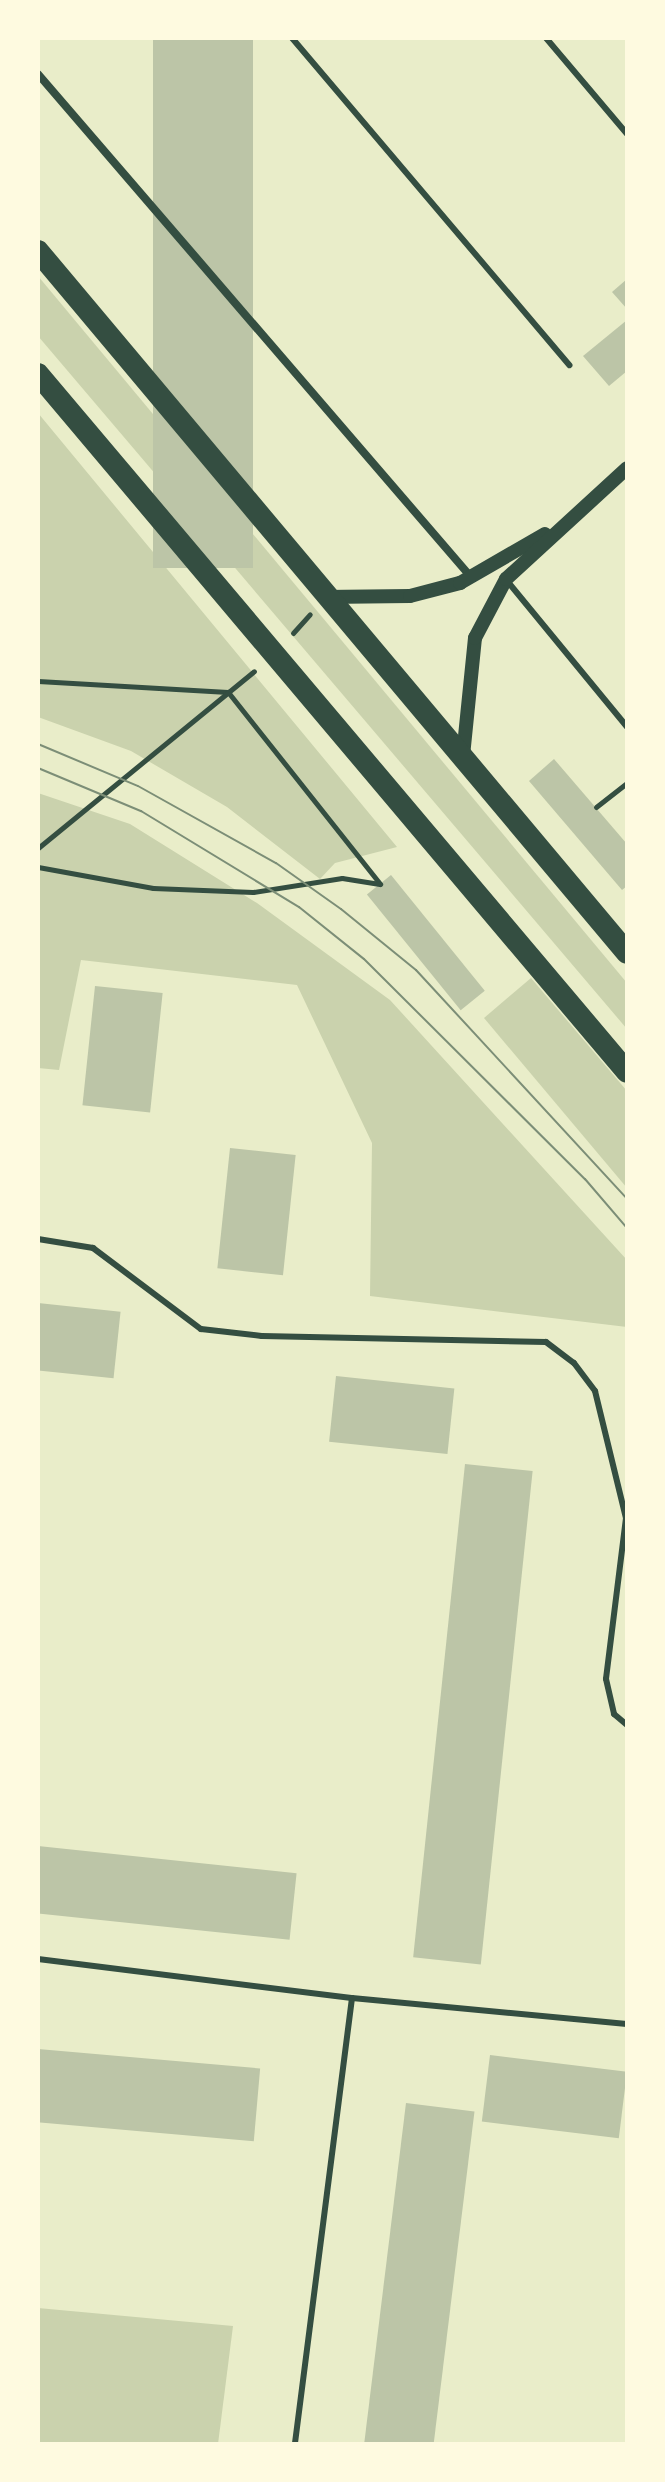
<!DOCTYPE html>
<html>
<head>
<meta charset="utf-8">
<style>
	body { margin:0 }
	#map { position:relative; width:665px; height:2482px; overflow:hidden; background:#e9edc9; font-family:"Fira Sans",sans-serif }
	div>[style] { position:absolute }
	.green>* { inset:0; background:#cad2ad }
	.building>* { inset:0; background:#bcc5a7; transform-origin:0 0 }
	.path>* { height:5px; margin:-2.5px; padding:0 2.5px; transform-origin:2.5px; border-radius:2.5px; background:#344e41 }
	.service>* { height:6px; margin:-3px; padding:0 3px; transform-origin:3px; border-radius:3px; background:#344e41 }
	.minor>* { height:8px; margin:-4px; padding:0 4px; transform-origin:4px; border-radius:4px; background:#344e41 }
	.tertiary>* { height:14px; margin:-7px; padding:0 7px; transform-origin:7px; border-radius:7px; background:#344e41 }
	.trunk>* { height:22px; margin:-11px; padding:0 11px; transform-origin:11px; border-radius:11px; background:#344e41 }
	.tram>* { height:2px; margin:-1px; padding:0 1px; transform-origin:1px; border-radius:1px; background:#7c8e77 }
	span { translate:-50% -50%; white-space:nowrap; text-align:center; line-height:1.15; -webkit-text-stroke:8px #fefae0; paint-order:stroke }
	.frame { position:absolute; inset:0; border:40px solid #fefae0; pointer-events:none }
</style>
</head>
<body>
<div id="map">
	<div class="green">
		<i style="clip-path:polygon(38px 276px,627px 983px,627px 1029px,38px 336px)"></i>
		<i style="clip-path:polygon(38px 413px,397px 847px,335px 863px,320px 879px,227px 807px,131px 751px,38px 717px)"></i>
		<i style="clip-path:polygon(38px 793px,130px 824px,257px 903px,390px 1000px,627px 1260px,627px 1327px,370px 1296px,372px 1143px,297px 985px,81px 960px,59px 1070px,38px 1068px)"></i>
		<i style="clip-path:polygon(531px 978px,627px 1091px,627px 1188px,484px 1018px)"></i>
		<i style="clip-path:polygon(38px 2308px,233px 2326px,218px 2444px,38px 2444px)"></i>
	</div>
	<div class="building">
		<i style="left:153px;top:38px;width:100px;height:530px"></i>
		<i style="clip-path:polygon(627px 279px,627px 309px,612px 292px)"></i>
		<i style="clip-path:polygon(627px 320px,627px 371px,609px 386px,583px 356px)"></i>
		<i style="clip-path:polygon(554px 759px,627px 844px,627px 886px,622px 890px,529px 781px)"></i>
		<i style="left:391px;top:875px;width:149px;height:31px;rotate:51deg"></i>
		<i style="left:95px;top:986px;width:68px;height:120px;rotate:6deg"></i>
		<i style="left:230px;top:1148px;width:66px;height:121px;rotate:6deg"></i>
		<i style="left:38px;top:1303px;width:83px;height:67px;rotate:6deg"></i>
		<i style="left:336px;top:1376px;width:119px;height:66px;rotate:6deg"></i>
		<i style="left:465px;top:1464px;width:68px;height:496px;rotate:6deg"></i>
		<i style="left:38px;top:1846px;width:260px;height:67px;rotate:6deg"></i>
		<i style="left:38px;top:2049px;width:223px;height:73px;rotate:5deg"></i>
		<i style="left:490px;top:2055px;width:138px;height:67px;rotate:7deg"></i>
		<i style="left:406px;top:2103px;width:69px;height:343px;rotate:7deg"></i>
	</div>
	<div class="path">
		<i style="left:293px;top:633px;width:25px;rotate:-48deg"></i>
		<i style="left:38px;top:681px;width:190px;rotate:3.3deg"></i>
		<i style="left:228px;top:692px;width:245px;rotate:51.6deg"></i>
		<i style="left:596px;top:807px;width:39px;rotate:-38deg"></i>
		<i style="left:38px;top:848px;width:279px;rotate:-39.3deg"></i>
		<i style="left:38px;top:867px;width:117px;rotate:10.3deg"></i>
		<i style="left:153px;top:888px;width:100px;rotate:2.3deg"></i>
		<i style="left:253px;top:892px;width:90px;rotate:-8.9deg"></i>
		<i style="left:342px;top:878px;width:38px;rotate:9deg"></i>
	</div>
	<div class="service">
		<i style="left:292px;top:38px;width:429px;rotate:49.7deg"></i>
		<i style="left:546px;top:38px;width:126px;rotate:49.8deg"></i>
		<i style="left:508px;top:582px;width:188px;rotate:50.6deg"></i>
		<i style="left:38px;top:1239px;width:56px;rotate:9.3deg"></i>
		<i style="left:93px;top:1248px;width:135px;rotate:36.9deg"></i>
		<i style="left:201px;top:1329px;width:61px;rotate:6.5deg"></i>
		<i style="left:262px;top:1336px;width:284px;rotate:1.2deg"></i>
		<i style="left:546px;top:1342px;width:35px;rotate:37deg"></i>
		<i style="left:574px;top:1363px;width:35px;rotate:53deg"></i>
		<i style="left:595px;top:1391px;width:131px;rotate:76.3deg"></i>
		<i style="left:626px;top:1518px;width:162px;rotate:97.1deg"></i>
		<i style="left:606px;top:1679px;width:36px;rotate:77deg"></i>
		<i style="left:614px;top:1714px;width:17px;rotate:40deg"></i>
		<i style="left:38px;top:1959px;width:316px;rotate:7.1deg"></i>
		<i style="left:352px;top:1998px;width:450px;rotate:97.3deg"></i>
		<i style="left:352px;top:1998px;width:276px;rotate:5.4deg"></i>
	</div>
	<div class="minor">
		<i style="left:38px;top:74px;width:664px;rotate:49.28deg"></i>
	</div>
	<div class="tertiary">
		<i style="left:325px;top:597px;width:85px;rotate:-0.7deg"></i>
		<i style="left:410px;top:596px;width:52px;rotate:-14.6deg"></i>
		<i style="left:460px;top:583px;width:98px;rotate:-30deg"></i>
		<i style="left:463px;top:756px;width:119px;rotate:-84.2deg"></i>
		<i style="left:475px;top:638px;width:67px;rotate:-62.3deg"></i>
		<i style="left:506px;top:579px;width:164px;rotate:-42.5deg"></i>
	</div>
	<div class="trunk">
		<i style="left:38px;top:251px;width:916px;rotate:50deg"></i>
		<i style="left:38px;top:374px;width:913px;rotate:49.84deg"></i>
	</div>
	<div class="tram">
		<i style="left:38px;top:744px;width:108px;rotate:22.8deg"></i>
		<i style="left:138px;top:786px;width:158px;rotate:29.2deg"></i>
		<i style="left:276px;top:863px;width:80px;rotate:35.3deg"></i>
		<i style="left:341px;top:909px;width:97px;rotate:39.1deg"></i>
		<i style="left:416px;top:970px;width:311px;rotate:47.3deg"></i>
		<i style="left:38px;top:768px;width:112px;rotate:22.7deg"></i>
		<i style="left:141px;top:811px;width:185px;rotate:31.3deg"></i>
		<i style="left:299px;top:907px;width:83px;rotate:38.7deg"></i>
		<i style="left:364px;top:959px;width:312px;rotate:44.9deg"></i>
		<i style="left:585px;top:1179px;width:65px;rotate:49.4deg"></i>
	</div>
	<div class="frame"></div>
</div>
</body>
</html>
